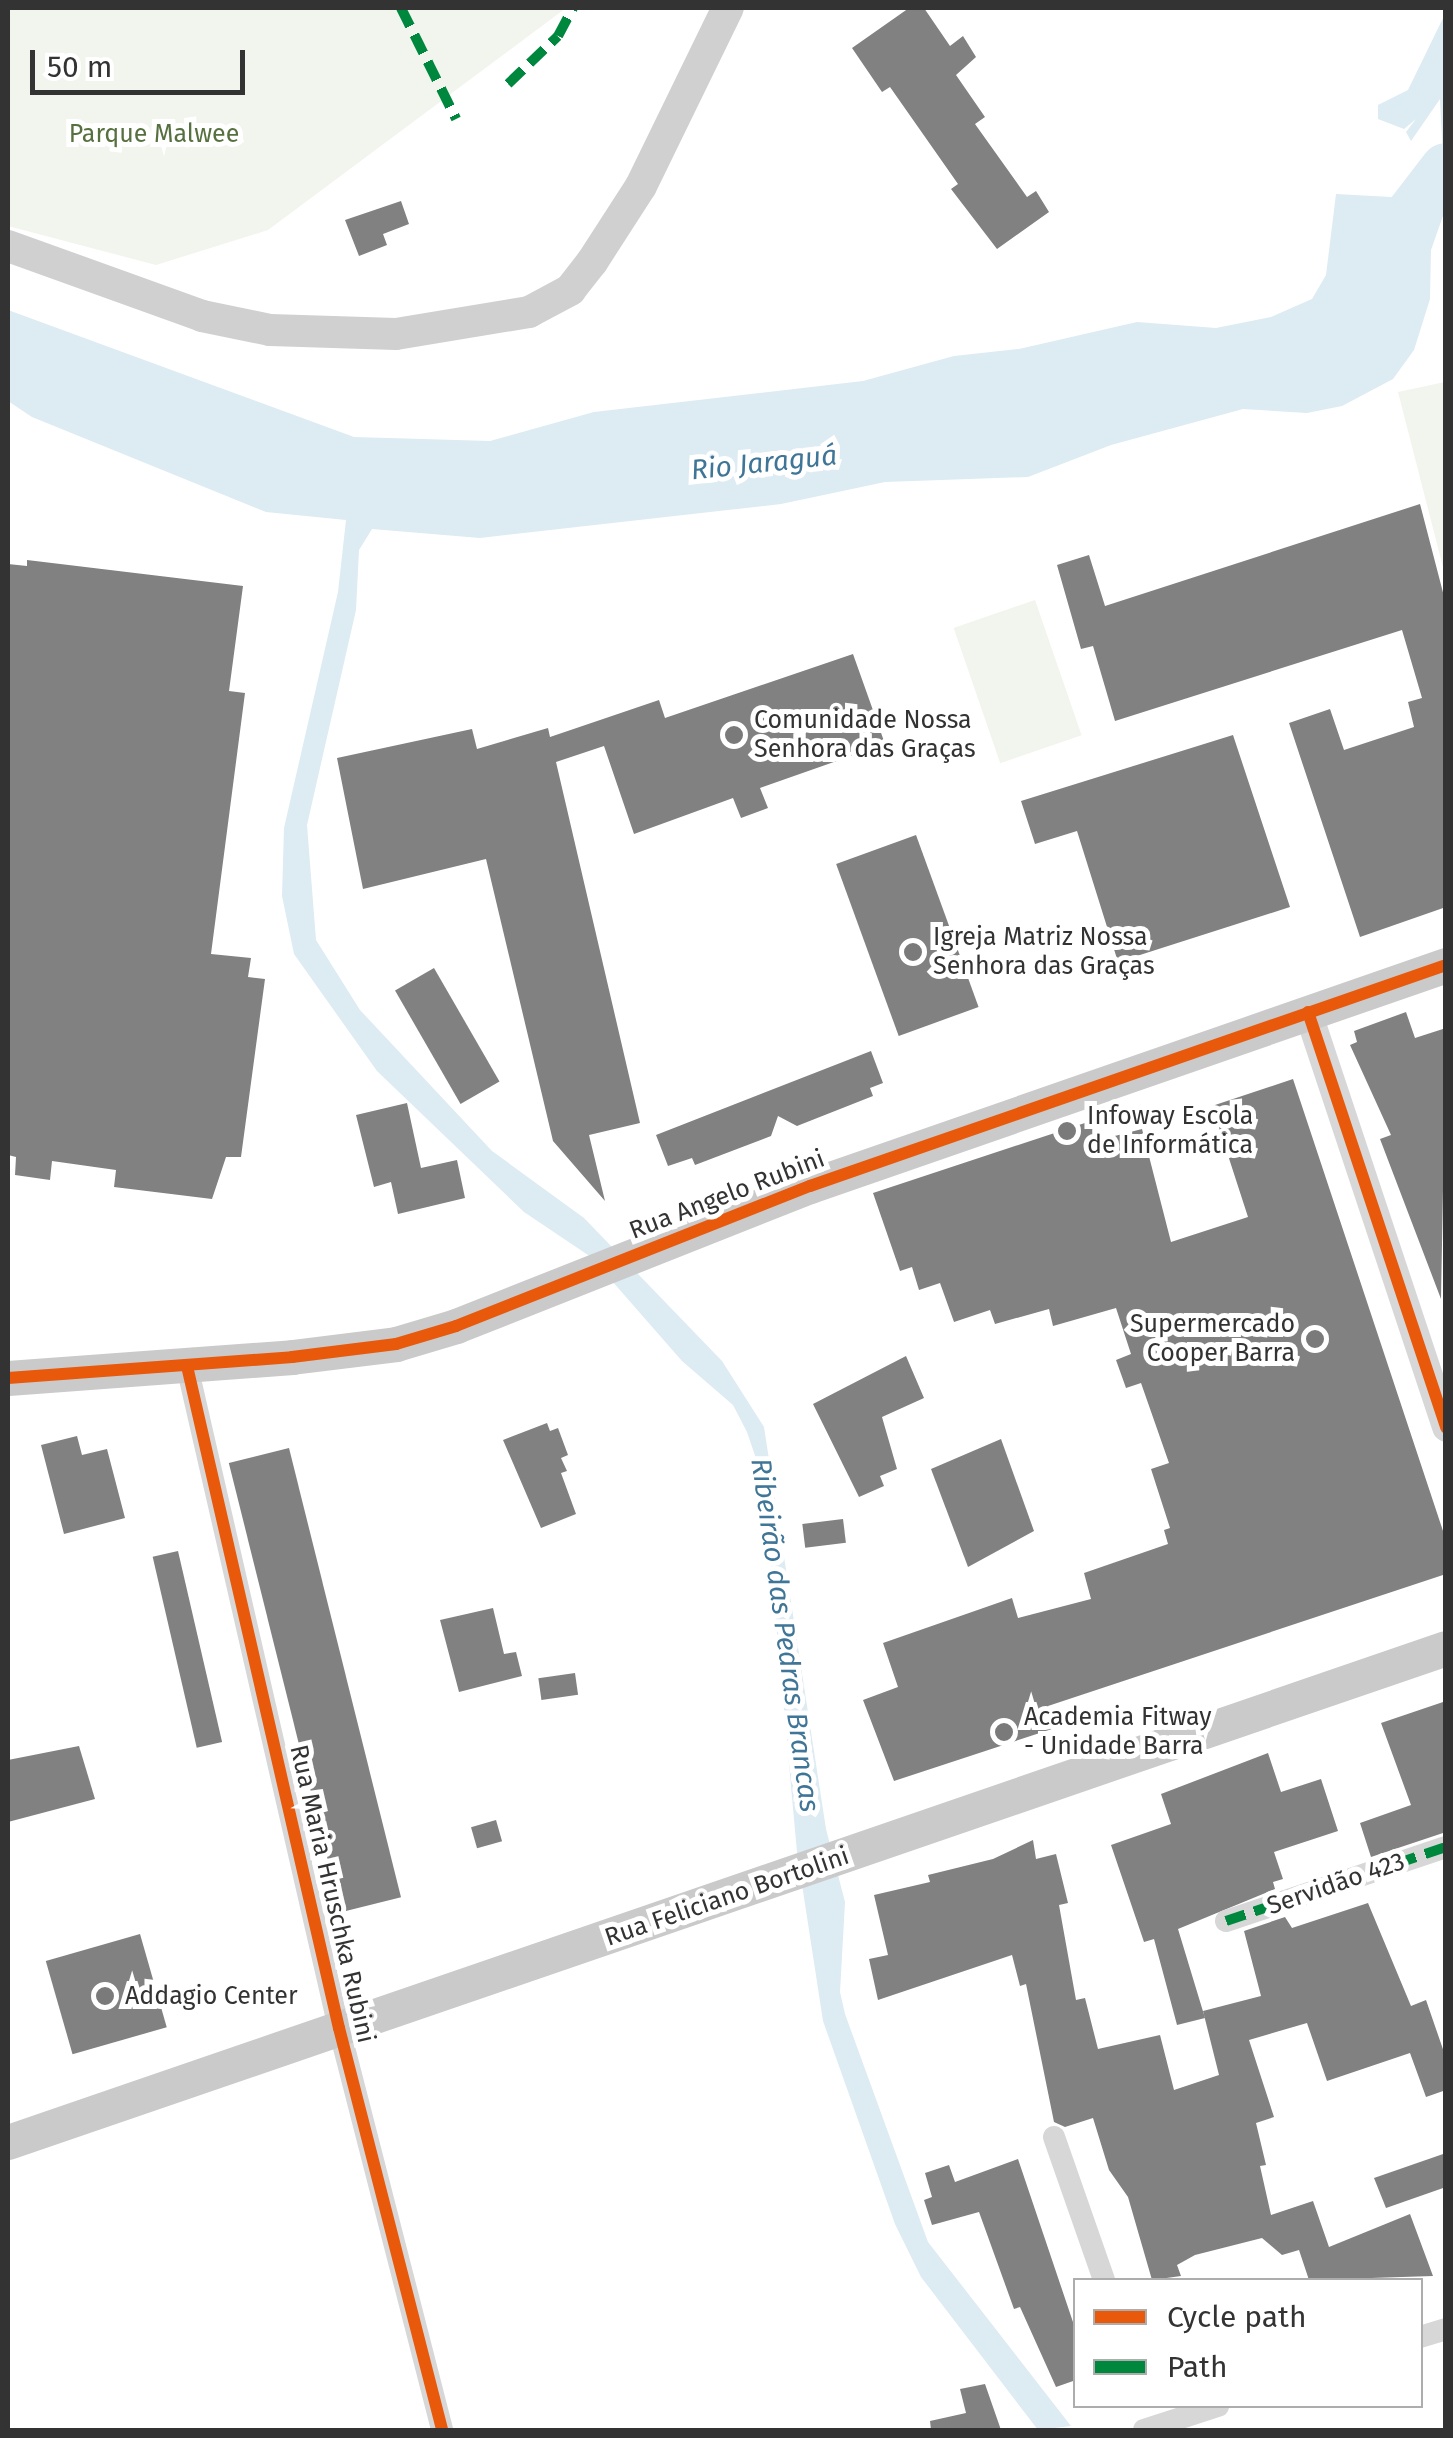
<!DOCTYPE html>
<html>
<head>
<meta charset="utf-8">
<style>
	body { margin:0 }
	#map { position:relative; width:1453px; height:2438px; overflow:hidden; background:#fff; font-family:"Fira Sans",sans-serif }
	div>[style] { position:absolute }
	.green>* { inset:0; background:#f1f5ed; transform-origin:0 0 }
	.water>* { inset:0; background:#ddebf3 }
	.river>* { height:52px; margin:-26px; padding:0 26px; transform-origin:26px; border-radius:26px; background:#ddebf3 }
	.building>* { inset:0; background:#818181; transform-origin:0 0 }
	.minor>* { height:22px; margin:-11px; padding:0 11px; transform-origin:11px; border-radius:11px; background:#d7d7d7 }
	.tertiary>* { height:28px; margin:-14px; padding:0 14px; transform-origin:14px; border-radius:14px; background:#d7d7d7 }
	.secondary>* { height:32px; margin:-16px; padding:0 16px; transform-origin:16px; border-radius:16px; background:#d0d0d0 }
	.primary>* { height:35px; margin:-17.5px; padding:0 17.5px; transform-origin:17.5px; border-radius:17.5px; background:#cacaca }
	.quiet>* { height:10px; margin-top:-5px; transform-origin:0; background:repeating-linear-gradient(90deg,#00873e 0 20px,transparent 0 30px) }
	.cycleway>* { height:12px; margin:-6px; padding:0 6px; transform-origin:6px; border-radius:6px; background:#e8590c }
	.dots>* { width:28px; height:28px; translate:-50% -50%; box-sizing:border-box; border:5px solid #fff; border-radius:50% }
	span { translate:-50% -50%; white-space:nowrap; text-align:center; line-height:1.15; -webkit-text-stroke:10px #fff; paint-order:stroke }
	.park-label { font-size:25px; color:#56703f }
	.poi-label { font-size:25px; color:#333 }
	.left { translate:0 -50%; text-align:left }
	.right { translate:-100% -50%; text-align:right }
	.street-label { font-size:25px; color:#333 }
	.water-label { font-size:28px; color:#3f7597; font-style:italic }
	.frame { position:absolute; inset:0; border:10px solid #333; pointer-events:none }
	.legend { position:absolute; left:1073px; top:2278px; width:350px; height:130px; box-sizing:border-box; background:#fff; border:2px solid #adadad; margin:0; padding:12px 18px; list-style:none; font-size:30px; color:#333 }
	.legend li { display:flex; align-items:center; gap:20px; height:50px }
	.legend b { width:50px; border:2px solid #adadad }
	.scale { position:absolute; left:30px; top:50px; width:215px; height:45px; box-sizing:border-box; border:5px solid #333; border-top:0; padding-left:12px; font-size:30px; line-height:35px; white-space:nowrap; color:#333; -webkit-text-stroke:8px #fff; paint-order:stroke }
</style>
</head>
<body>
<div id="map">
	<div class="green">
		<i style="clip-path:polygon(8px 8px,566px 8px,268px 230px,156px 265px,8px 226px)"></i>
		<i style="clip-path:polygon(1445px 382px,1446px 382px,1445px 575px,1398px 392px)"></i>
		<i style="left:1035px;top:600px;width:143px;height:86px;rotate:71deg"></i>
	</div>
	<div class="water">
		<i style="clip-path:polygon(1445px 14px,1446px 161px,1443px 161px,1440px 99px,1411px 141px,1406px 132px,1416px 119px,1404px 129px,1378px 119px,1378px 105px,1408px 90px)"></i>
		<i style="clip-path:polygon(1445px 169px,1445px 210px,1431px 250px,1430px 299px,1414px 350px,1393px 379px,1342px 406px,1307px 413px,1243px 409px,1111px 445px,1028px 477px,885px 482px,781px 504px,480px 538px,372px 529px,359px 550px,356px 610px,307px 825px,316px 940px,360px 1010px,492px 1151px,584px 1218px,722px 1361px,764px 1427px,826px 1829px,845px 1902px,840px 1992px,845px 2014px,928px 2242px,1071px 2426px,1038px 2430px,921px 2277px,895px 2224px,823px 2021px,797px 1852px,763px 1479px,747px 1432px,733px 1405px,682px 1361px,591px 1257px,524px 1212px,377px 1071px,294px 954px,282px 896px,284px 828px,338px 592px,346px 520px,266px 512px,32px 417px,8px 401px,8px 310px,354px 437px,490px 441px,594px 412px,863px 381px,954px 356px,1019px 349px,1137px 322px,1216px 328px,1271px 317px,1312px 299px,1326px 275px,1336px 194px,1391px 197px,1439px 183px)"></i>
	</div>
	<div class="river">
		<i style="left:1390px;top:242px;width:92px;rotate:-52.5deg"></i>
	</div>
	<div class="building">
		<i style="clip-path:polygon(909px 8px,924px 8px,950px 46px,963px 36px,976px 57px,956px 75px,985px 117px,975px 124px,1027px 197px,1036px 191px,1049px 212px,997px 249px,951px 189px,958px 184px,890px 87px,882px 92px,852px 48px)"></i>
		<i style="clip-path:polygon(401px 201px,409px 224px,383px 234px,387px 245px,359px 256px,345px 220px)"></i>
		<i style="clip-path:polygon(1420px 504px,1446px 604px,1446px 907px,1360px 937px,1289px 723px,1330px 709px,1344px 750px,1414px 727px,1408px 702px,1422px 698px,1402px 630px,1115px 721px,1093px 646px,1081px 649px,1057px 565px,1089px 555px,1105px 606px)"></i>
		<i style="clip-path:polygon(27px 560px,243px 586px,229px 691px,245px 693px,211px 954px,251px 958px,248px 977px,265px 979px,241px 1157px,226px 1157px,212px 1199px,114px 1187px,116px 1170px,52px 1161px,50px 1180px,15px 1175px,16px 1157px,8px 1155px,8px 564px,27px 566px)"></i>
		<i style="clip-path:polygon(853px 654px,885px 744px,760px 788px,768px 808px,741px 818px,733px 798px,634px 834px,604px 746px,556px 762px,640px 1123px,589px 1135px,605px 1201px,553px 1141px,486px 859px,363px 889px,337px 758px,472px 729px,477px 749px,548px 728px,550px 737px,659px 700px,665px 718px)"></i>
		<i style="clip-path:polygon(1233px 735px,1290px 907px,1118px 962px,1077px 831px,1035px 844px,1021px 801px)"></i>
		<i style="left:916px;top:835px;width:183px;height:85px;rotate:70deg"></i>
		<i style="left:434px;top:968px;width:131px;height:45px;rotate:60deg"></i>
		<i style="clip-path:polygon(1406px 1012px,1415px 1038px,1446px 1028px,1441px 1299px,1380px 1139px,1391px 1135px,1350px 1045px,1357px 1042px,1354px 1031px)"></i>
		<i style="clip-path:polygon(871px 1051px,883px 1083px,870px 1088px,873px 1096px,797px 1126px,778px 1116px,771px 1136px,695px 1165px,692px 1158px,668px 1166px,656px 1135px)"></i>
		<i style="clip-path:polygon(1293px 1079px,1446px 1540px,1446px 1574px,1048px 1706px,1055px 1728px,894px 1781px,863px 1700px,898px 1687px,883px 1643px,1012px 1598px,1018px 1618px,1091px 1599px,1084px 1573px,1168px 1544px,1164px 1530px,1170px 1528px,1151px 1469px,1169px 1463px,1141px 1383px,1126px 1388px,1116px 1360px,1131px 1354px,1116px 1308px,1053px 1326px,1049px 1309px,995px 1324px,990px 1310px,954px 1322px,940px 1283px,919px 1290px,912px 1267px,900px 1271px,873px 1193px,1097px 1119px,1103px 1139px,1142px 1129px,1171px 1242px,1248px 1217px,1212px 1106px)"></i>
		<i style="clip-path:polygon(407px 1103px,421px 1168px,457px 1160px,465px 1198px,398px 1214px,391px 1182px,374px 1187px,356px 1115px)"></i>
		<i style="clip-path:polygon(906px 1356px,924px 1398px,882px 1417px,897px 1469px,880px 1476px,884px 1486px,859px 1497px,813px 1404px)"></i>
		<i style="clip-path:polygon(547px 1423px,550px 1431px,558px 1428px,568px 1455px,561px 1458px,567px 1471px,561px 1473px,576px 1514px,541px 1528px,503px 1440px)"></i>
		<i style="clip-path:polygon(77px 1436px,82px 1455px,107px 1449px,125px 1518px,64px 1534px,41px 1445px)"></i>
		<i style="clip-path:polygon(1001px 1439px,1034px 1531px,968px 1567px,931px 1469px)"></i>
		<i style="left:289px;top:1448px;width:463px;height:62px;rotate:76deg"></i>
		<i style="left:843px;top:1519px;width:24px;height:41px;rotate:83deg"></i>
		<i style="left:178px;top:1551px;width:196px;height:26px;rotate:77deg"></i>
		<i style="clip-path:polygon(493px 1608px,504px 1654px,516px 1652px,522px 1676px,459px 1692px,440px 1620px)"></i>
		<i style="left:575px;top:1673px;width:22px;height:37px;rotate:82deg"></i>
		<i style="clip-path:polygon(1446px 1701px,1446px 1832px,1371px 1857px,1360px 1823px,1411px 1805px,1381px 1723px)"></i>
		<i style="clip-path:polygon(79px 1746px,95px 1799px,8px 1822px,8px 1760px)"></i>
		<i style="clip-path:polygon(1268px 1753px,1281px 1792px,1321px 1779px,1338px 1831px,1274px 1852px,1283px 1879px,1273px 1882px,1275px 1889px,1178px 1929px,1205px 2018px,1177px 2025px,1154px 1939px,1144px 1942px,1111px 1845px,1171px 1824px,1161px 1794px)"></i>
		<i style="left:496px;top:1820px;width:22px;height:26px;rotate:74deg"></i>
		<i style="clip-path:polygon(1033px 1840px,1036px 1859px,1056px 1854px,1068px 1903px,1059px 1905px,1076px 2000px,1085px 1998px,1098px 2049px,1160px 2035px,1174px 2090px,1219px 2075px,1203px 2011px,1261px 1996px,1244px 1931px,1285px 1917px,1292px 1928px,1368px 1903px,1411px 2006px,1426px 2000px,1446px 2058px,1446px 2090px,1426px 2097px,1410px 2053px,1327px 2081px,1307px 2023px,1249px 2040px,1274px 2117px,1256px 2123px,1266px 2165px,1260px 2166px,1271px 2215px,1313px 2201px,1329px 2247px,1410px 2214px,1433px 2276px,1309px 2280px,1299px 2250px,1282px 2255px,1262px 2238px,1195px 2255px,1177px 2265px,1181px 2276px,1152px 2280px,1128px 2197px,1109px 2170px,1093px 2118px,1065px 2127px,1054px 2122px,1026px 1984px,1020px 1986px,1012px 1955px,878px 2000px,869px 1959px,888px 1955px,874px 1895px,930px 1882px,928px 1875px,993px 1859px)"></i>
		<i style="left:140px;top:1934px;width:97px;height:98px;rotate:74deg"></i>
		<i style="clip-path:polygon(1446px 2153px,1446px 2187px,1386px 2208px,1374px 2178px)"></i>
		<i style="clip-path:polygon(1018px 2159px,1076px 2331px,1076px 2380px,1056px 2387px,1020px 2307px,1014px 2309px,979px 2212px,932px 2225px,924px 2200px,932px 2197px,925px 2173px,949px 2165px,955px 2182px)"></i>
		<i style="clip-path:polygon(985px 2384px,1001px 2430px,931px 2430px,930px 2421px,966px 2413px,960px 2389px)"></i>
	</div>
	<div class="minor">
		<i style="left:187px;top:1366px;width:679px;rotate:77.07deg"></i>
		<i style="left:339px;top:2028px;width:415px;rotate:75.6deg"></i>
		<i style="left:1226px;top:1921px;width:232px;rotate:-18.6deg"></i>
		<i style="left:1054px;top:2137px;width:151px;rotate:70.7deg"></i>
		<i style="left:1420px;top:2337px;width:27px;rotate:-17deg"></i>
		<i style="left:1144px;top:2430px;width:78px;rotate:-18deg"></i>
	</div>
	<div class="tertiary">
		<i style="left:1308px;top:1012px;width:438px;rotate:71.6deg"></i>
	</div>
	<div class="secondary">
		<i style="left:8px;top:246px;width:206px;rotate:19.8deg"></i>
		<i style="left:202px;top:316px;width:69px;rotate:11.6deg"></i>
		<i style="left:270px;top:330px;width:126px;rotate:1.8deg"></i>
		<i style="left:396px;top:334px;width:135px;rotate:-9.4deg"></i>
		<i style="left:529px;top:312px;width:47px;rotate:-28.2deg"></i>
		<i style="left:570px;top:290px;width:36px;rotate:-52deg"></i>
		<i style="left:592px;top:262px;width:90px;rotate:-57.2deg"></i>
		<i style="left:641px;top:186px;width:198px;rotate:-64deg"></i>
	</div>
	<div class="primary">
		<i style="left:8px;top:1378px;width:285px;rotate:-4.2deg"></i>
		<i style="left:292px;top:1357px;width:105px;rotate:-7.1deg"></i>
		<i style="left:396px;top:1344px;width:63px;rotate:-16.7deg"></i>
		<i style="left:456px;top:1326px;width:381px;rotate:-21.6deg"></i>
		<i style="left:810px;top:1186px;width:673px;rotate:-19.16deg"></i>
		<i style="left:8px;top:2142px;width:1520px;rotate:-18.96deg"></i>
	</div>
	<div class="quiet">
		<i style="left:401px;top:8px;width:124px;rotate:63.6deg"></i>
		<i style="left:508px;top:84px;width:69px;rotate:-43.8deg"></i>
		<i style="left:558px;top:36px;width:32px;rotate:-62deg"></i>
		<i style="left:1226px;top:1921px;width:232px;rotate:-18.6deg"></i>
	</div>
	<div class="cycleway">
		<i style="left:1308px;top:1012px;width:438px;rotate:71.6deg"></i>
		<i style="left:187px;top:1366px;width:679px;rotate:77.07deg"></i>
		<i style="left:339px;top:2028px;width:415px;rotate:75.6deg"></i>
		<i style="left:8px;top:1378px;width:285px;rotate:-4.2deg"></i>
		<i style="left:292px;top:1357px;width:105px;rotate:-7.1deg"></i>
		<i style="left:396px;top:1344px;width:63px;rotate:-16.7deg"></i>
		<i style="left:456px;top:1326px;width:381px;rotate:-21.6deg"></i>
		<i style="left:810px;top:1186px;width:673px;rotate:-19.16deg"></i>
	</div>
	<div class="dots">
		<i style="left:734px;top:735px;background:#7a7a7a"></i>
		<i style="left:913px;top:952px;background:#7a7a7a"></i>
		<i style="left:1067px;top:1131px;background:#7a7a7a"></i>
		<i style="left:1315px;top:1339px;background:#7a7a7a"></i>
		<i style="left:1004px;top:1732px;background:#7a7a7a"></i>
		<i style="left:105px;top:1996px;background:#7a7a7a"></i>
	</div>
	<div class="park-label">
		<span style="left:154px;top:134px">Parque Malwee</span>
	</div>
	<div class="poi-label">
		<span class="left" style="left:754px;top:735px">Comunidade Nossa<br>Senhora das Graças</span>
		<span class="left" style="left:933px;top:952px">Igreja Matriz Nossa<br>Senhora das Graças</span>
		<span class="left" style="left:1087px;top:1131px">Infoway Escola<br>de Informática</span>
		<span class="right" style="left:1295px;top:1339px">Supermercado<br>Cooper Barra</span>
		<span class="left" style="left:1024px;top:1732px">Academia Fitway<br>- Unidade Barra</span>
		<span class="left" style="left:125px;top:1996px">Addagio Center</span>
	</div>
	<div class="street-label">
		<span style="left:727px;top:1195px;rotate:-21deg">Rua Angelo Rubini</span>
		<span style="left:1336px;top:1884px;rotate:-19deg">Servidão 423</span>
		<span style="left:332px;top:1894px;rotate:77deg">Rua Maria Hruschka Rubini</span>
		<span style="left:727px;top:1897px;rotate:-19deg">Rua Feliciano Bortolini</span>
	</div>
	<div class="water-label">
		<span style="left:764px;top:463px;rotate:-6deg">Rio Jaraguá</span>
		<span style="left:785px;top:1635px;rotate:82deg">Ribeirão das Pedras Brancas</span>
	</div>
	<div class="frame"></div>
	<ul class="legend">
	<li><b style="height:12px;background:#e8590c"></b>Cycle path</li>
	<li><b style="height:12px;background:#00873e"></b>Path</li>
	</ul>
	<div class="scale">50 m</div>
</div>
</body>
</html>
